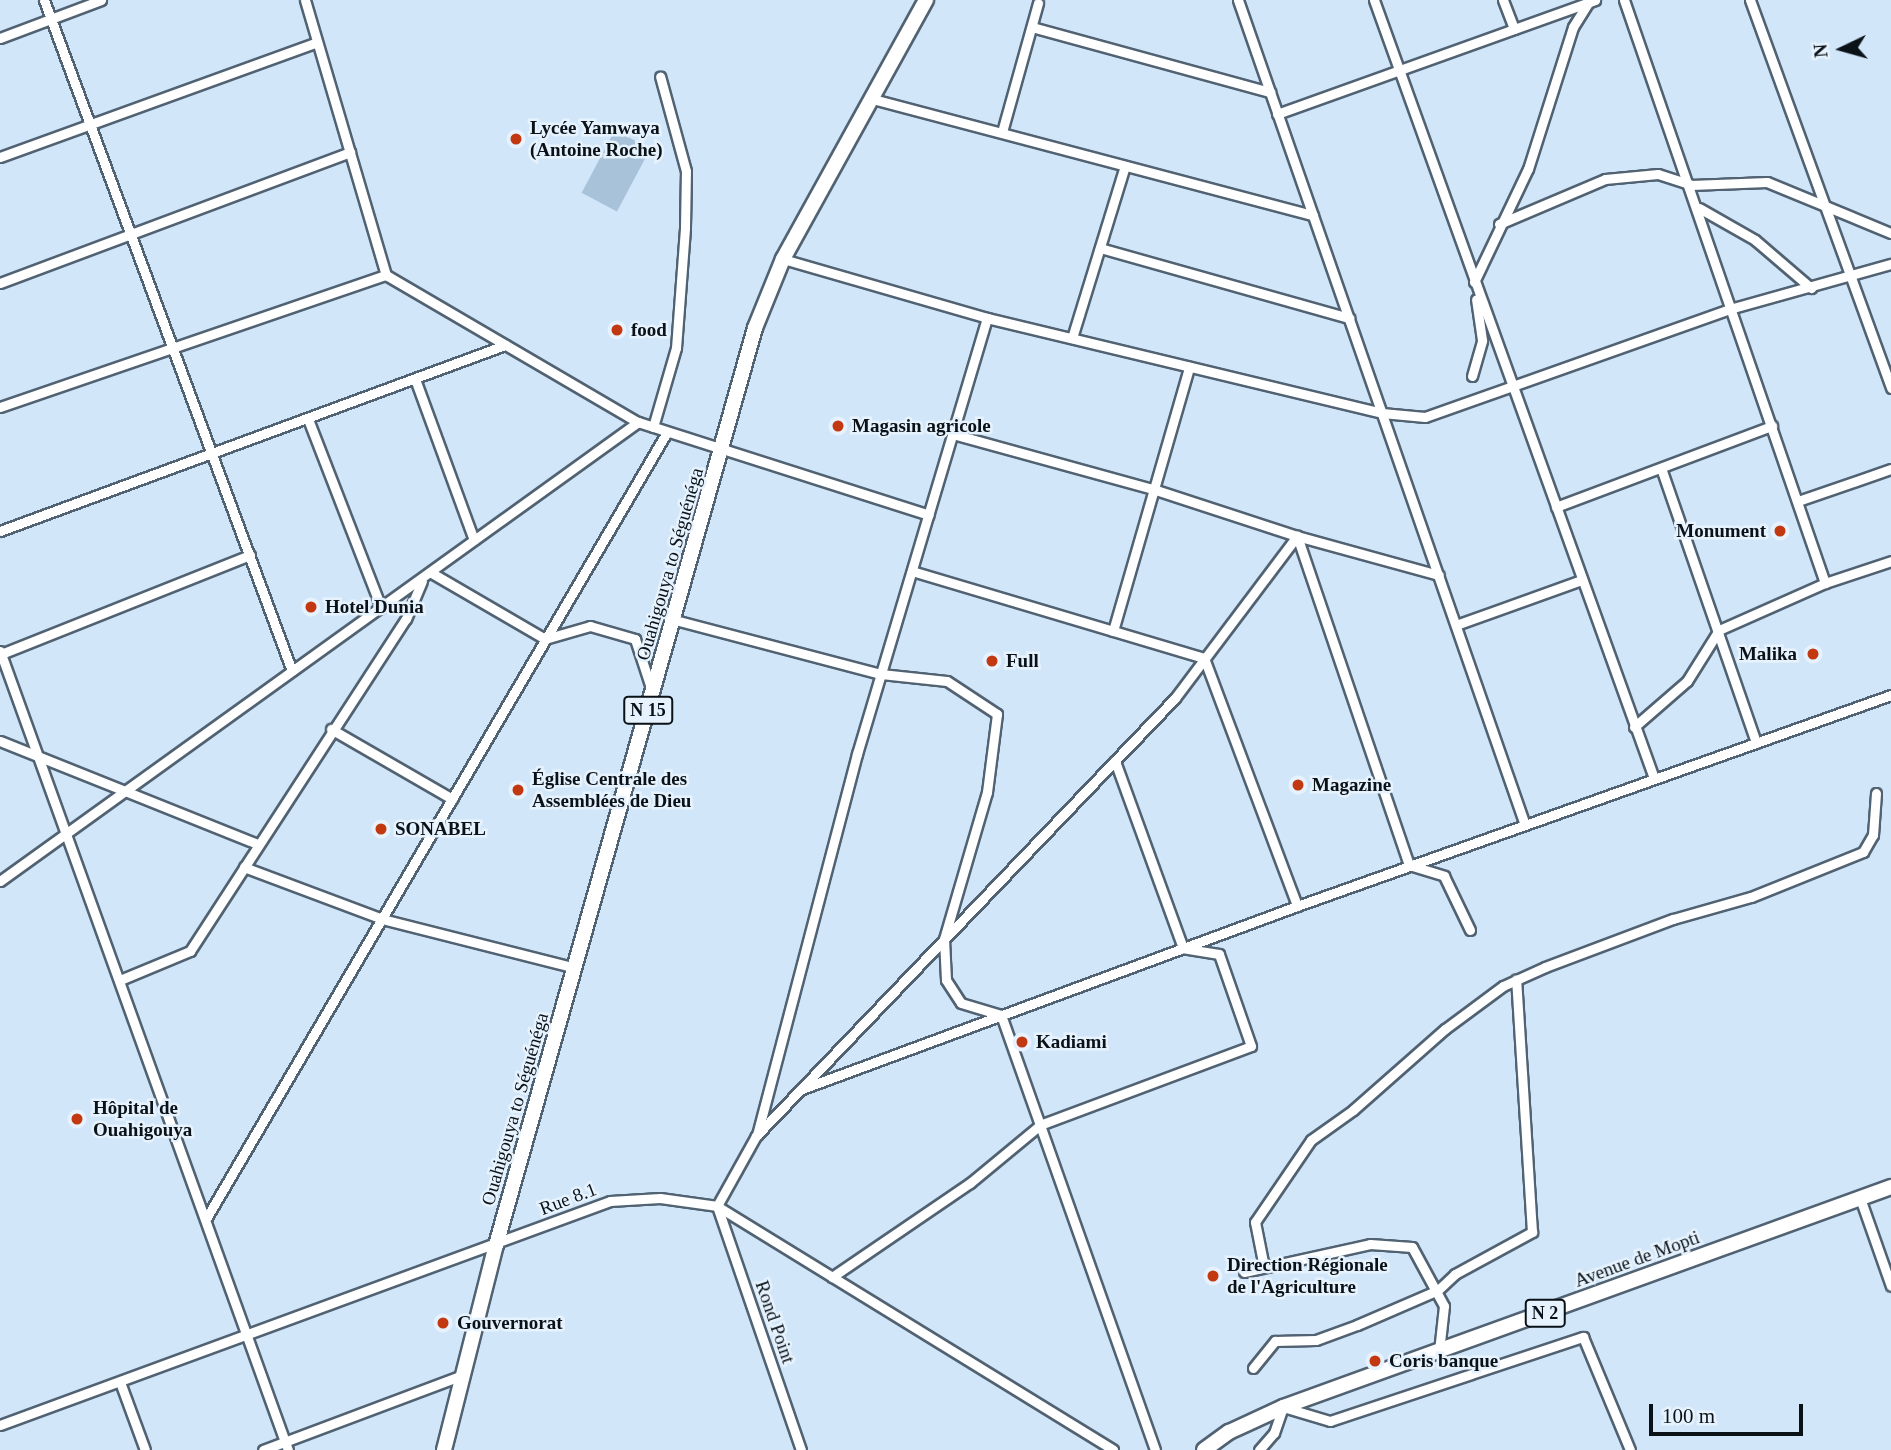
<!DOCTYPE html>
<html>
<head>
<meta charset="utf-8">
<style>
	body { margin:0 }
	#map { position:relative; width:1891px; height:1450px; overflow:hidden; background:#d2e6f9; font-family:Georgia,serif }
	div>[style] { position:absolute }
	.green>* { inset:0; background:#a7c2d9; transform-origin:0 0 }
	.roads { filter:drop-shadow(2px 0 #516272) drop-shadow(-2px 0 #516272) drop-shadow(0 2px #516272) drop-shadow(0 -2px #516272) }
	.minor>* { height:9px; margin:-4.5px; padding:0 4.5px; transform-origin:4.5px; border-radius:4.5px; background:#fff }
	.primary>* { height:14px; margin:-7px; padding:0 7px; transform-origin:7px; border-radius:7px; background:#fff }
	.dots>* { width:19px; height:19px; translate:-50% -50%; box-sizing:border-box; border:4px solid #e6f3fe; border-radius:50% }
	span { translate:-50% -50%; white-space:nowrap; text-align:center; line-height:1.15; -webkit-text-stroke:5px #e6f3fe; paint-order:stroke }
	.shield-label span { padding:2px 5px; background:#e6f3fe; border:2px solid; border-radius:5px; -webkit-text-stroke-width:0 }
	.shield-label { font-size:18px; color:#0a1117; font-weight:700 }
	.poi-label { font-size:19px; color:#0a1117; font-weight:700 }
	.left { translate:0 -50%; text-align:left }
	.right { translate:-100% -50%; text-align:right }
	.street-label { font-size:19px; color:#0a1117 }
	.north { position:absolute; left:1807px; top:14px; width:70px; height:70px; -webkit-text-stroke:5px #e6f3fe; paint-order:stroke; rotate:265deg; font-size:19px; font-weight:700; line-height:28px; text-align:center; color:#0a1117 }
	.north::after { content:''; display:block; margin:auto; width:24px; height:32px; background:#0a1117; clip-path:polygon(50% 0,100% 100%,50% 72%,0 100%) }
	.scale { position:absolute; left:1649px; top:1404px; width:154px; height:32px; box-sizing:border-box; border:4px solid #0a1117; border-top:0; padding-left:9px; font-size:21px; line-height:24px; white-space:nowrap; color:#0a1117; -webkit-text-stroke:5px #e6f3fe; paint-order:stroke }
</style>
</head>
<body>
<div id="map">
	<div class="green">
		<i style="left:615px;top:130px;width:40px;height:71px;rotate:28deg"></i>
	</div>
	<div class="roads">
		<div class="minor">
			<i style="left:44px;top:0;width:715px;rotate:69.72deg"></i>
			<i style="left:305px;top:0;width:287px;rotate:73.6deg"></i>
			<i style="left:386px;top:275px;width:292px;rotate:30.3deg"></i>
			<i style="left:1238px;top:0;width:873px;rotate:70.82deg"></i>
			<i style="left:1374px;top:0;width:827px;rotate:70.21deg"></i>
			<i style="left:1503px;top:0;width:31px;rotate:69deg"></i>
			<i style="left:1624px;top:0;width:617px;rotate:70.98deg"></i>
			<i style="left:1750px;top:0;width:413px;rotate:70deg"></i>
			<i style="left:1032px;top:27px;width:247px;rotate:15.3deg"></i>
			<i style="left:0;top:38px;width:108px;rotate:-20.6deg"></i>
			<i style="left:869px;top:98px;width:459px;rotate:14.8deg"></i>
			<i style="left:1277px;top:114px;width:338px;rotate:-19.7deg"></i>
			<i style="left:1002px;top:132px;width:134px;rotate:-74.4deg"></i>
			<i style="left:0;top:157px;width:337px;rotate:-19.9deg"></i>
			<i style="left:1699px;top:208px;width:64px;rotate:29.7deg"></i>
			<i style="left:1755px;top:240px;width:74px;rotate:40.6deg"></i>
			<i style="left:1499px;top:224px;width:115px;rotate:-23deg"></i>
			<i style="left:1605px;top:179px;width:53px;rotate:-5.4deg"></i>
			<i style="left:1658px;top:174px;width:35px;rotate:18deg"></i>
			<i style="left:1691px;top:185px;width:76px;rotate:-2.3deg"></i>
			<i style="left:1767px;top:182px;width:134px;rotate:22.4deg"></i>
			<i style="left:1100px;top:248px;width:259px;rotate:15.7deg"></i>
			<i style="left:783px;top:259px;width:212px;rotate:16.1deg"></i>
			<i style="left:987px;top:318px;width:406px;rotate:13.5deg"></i>
			<i style="left:1382px;top:413px;width:43px;rotate:5.3deg"></i>
			<i style="left:1425px;top:417px;width:327px;rotate:-19.5deg"></i>
			<i style="left:1733px;top:308px;width:164px;rotate:-15.6deg"></i>
			<i style="left:1474px;top:282px;width:125px;rotate:-64.5deg"></i>
			<i style="left:1528px;top:169px;width:149px;rotate:-72.4deg"></i>
			<i style="left:1573px;top:27px;width:28px;rotate:-58deg"></i>
			<i style="left:0;top:283px;width:374px;rotate:-20.5deg"></i>
			<i style="left:1072px;top:338px;width:180px;rotate:-72.9deg"></i>
			<i style="left:1472px;top:376px;width:37px;rotate:-74deg"></i>
			<i style="left:1482px;top:340px;width:41px;rotate:-98.3deg"></i>
			<i style="left:415px;top:379px;width:171px;rotate:69.9deg"></i>
			<i style="left:0;top:407px;width:408px;rotate:-18.9deg"></i>
			<i style="left:308px;top:419px;width:202px;rotate:68.8deg"></i>
			<i style="left:653px;top:427px;width:82px;rotate:-73.8deg"></i>
			<i style="left:676px;top:348px;width:121px;rotate:-85.7deg"></i>
			<i style="left:685px;top:227px;width:56px;rotate:-89deg"></i>
			<i style="left:686px;top:171px;width:98px;rotate:-105.3deg"></i>
			<i style="left:953px;top:434px;width:211px;rotate:15.4deg"></i>
			<i style="left:1156px;top:490px;width:148px;rotate:18.1deg"></i>
			<i style="left:1297px;top:536px;width:348px;rotate:71.2deg"></i>
			<i style="left:1409px;top:865px;width:37px;rotate:17deg"></i>
			<i style="left:1444px;top:876px;width:60px;rotate:64.3deg"></i>
			<i style="left:1661px;top:468px;width:291px;rotate:70.9deg"></i>
			<i style="left:1798px;top:501px;width:98px;rotate:-19deg"></i>
			<i style="left:1556px;top:507px;width:231px;rotate:-20.6deg"></i>
			<i style="left:0;top:531px;width:538px;rotate:-20.22deg"></i>
			<i style="left:912px;top:571px;width:305px;rotate:16.6deg"></i>
			<i style="left:1204px;top:658px;width:265px;rotate:69.4deg"></i>
			<i style="left:430px;top:572px;width:133px;rotate:30.2deg"></i>
			<i style="left:545px;top:639px;width:47px;rotate:-16.1deg"></i>
			<i style="left:590px;top:626px;width:47px;rotate:16.1deg"></i>
			<i style="left:635px;top:639px;width:52px;rotate:71.9deg"></i>
			<i style="left:675px;top:620px;width:213px;rotate:14.7deg"></i>
			<i style="left:881px;top:674px;width:66px;rotate:6.1deg"></i>
			<i style="left:947px;top:681px;width:60px;rotate:33.4deg"></i>
			<i style="left:997px;top:714px;width:79px;rotate:97.3deg"></i>
			<i style="left:987px;top:792px;width:153px;rotate:106.3deg"></i>
			<i style="left:944px;top:939px;width:41px;rotate:87.2deg"></i>
			<i style="left:946px;top:980px;width:27px;rotate:57deg"></i>
			<i style="left:961px;top:1003px;width:42px;rotate:16.7deg"></i>
			<i style="left:1001px;top:1015px;width:461px;rotate:70.5deg"></i>
			<i style="left:1456px;top:625px;width:134px;rotate:-19.7deg"></i>
			<i style="left:1113px;top:631px;width:275px;rotate:-73.9deg"></i>
			<i style="left:0;top:651px;width:849px;rotate:70.18deg"></i>
			<i style="left:1px;top:654px;width:268px;rotate:-21.7deg"></i>
			<i style="left:1634px;top:727px;width:70px;rotate:-41deg"></i>
			<i style="left:1687px;top:681px;width:60px;rotate:-57.9deg"></i>
			<i style="left:1719px;top:630px;width:116px;rotate:-23.9deg"></i>
			<i style="left:1825px;top:583px;width:70px;rotate:-18.4deg"></i>
			<i style="left:331px;top:729px;width:140px;rotate:30deg"></i>
			<i style="left:0;top:741px;width:278px;rotate:21.8deg"></i>
			<i style="left:244px;top:867px;width:147px;rotate:20.6deg"></i>
			<i style="left:382px;top:919px;width:199px;rotate:14.2deg"></i>
			<i style="left:0;top:881px;width:786px;rotate:-35.73deg"></i>
			<i style="left:638px;top:422px;width:305px;rotate:17.7deg"></i>
			<i style="left:120px;top:980px;width:76px;rotate:-22.5deg"></i>
			<i style="left:190px;top:951px;width:396px;rotate:-57deg"></i>
			<i style="left:406px;top:619px;width:41px;rotate:-67.2deg"></i>
			<i style="left:802px;top:1089px;width:528px;rotate:-20.29deg"></i>
			<i style="left:1297px;top:906px;width:630px;rotate:-19.56deg"></i>
			<i style="left:757px;top:1135px;width:394px;rotate:-75.3deg"></i>
			<i style="left:857px;top:754px;width:455px;rotate:-73.4deg"></i>
			<i style="left:1860px;top:1198px;width:93px;rotate:70.6deg"></i>
			<i style="left:207px;top:1217px;width:910px;rotate:-59.63deg"></i>
			<i style="left:1264px;top:1267px;width:46px;rotate:-101.3deg"></i>
			<i style="left:1255px;top:1222px;width:99px;rotate:-55.7deg"></i>
			<i style="left:1311px;top:1140px;width:52px;rotate:-35.5deg"></i>
			<i style="left:1353px;top:1110px;width:123px;rotate:-41.4deg"></i>
			<i style="left:1445px;top:1029px;width:72px;rotate:-36.6deg"></i>
			<i style="left:1503px;top:986px;width:46px;rotate:-24.3deg"></i>
			<i style="left:1545px;top:967px;width:137px;rotate:-20.6deg"></i>
			<i style="left:1673px;top:919px;width:81px;rotate:-15.8deg"></i>
			<i style="left:1751px;top:897px;width:121px;rotate:-21.9deg"></i>
			<i style="left:1863px;top:852px;width:20px;rotate:-60deg"></i>
			<i style="left:1873px;top:835px;width:42px;rotate:-85.9deg"></i>
			<i style="left:1244px;top:1272px;width:129px;rotate:-12.5deg"></i>
			<i style="left:1370px;top:1244px;width:42px;rotate:4.1deg"></i>
			<i style="left:1412px;top:1247px;width:67px;rotate:61.5deg"></i>
			<i style="left:1444px;top:1306px;width:45px;rotate:96.3deg"></i>
			<i style="left:832px;top:1277px;width:167px;rotate:-34.3deg"></i>
			<i style="left:970px;top:1183px;width:91px;rotate:-39.6deg"></i>
			<i style="left:1040px;top:1125px;width:225px;rotate:-20.5deg"></i>
			<i style="left:1251px;top:1046px;width:97px;rotate:-109.2deg"></i>
			<i style="left:1219px;top:954px;width:36px;rotate:-171deg"></i>
			<i style="left:1183px;top:948px;width:199px;rotate:-110deg"></i>
			<i style="left:1253px;top:1368px;width:35px;rotate:-51deg"></i>
			<i style="left:1275px;top:1341px;width:41px;rotate:-1.4deg"></i>
			<i style="left:1316px;top:1340px;width:44px;rotate:-20.1deg"></i>
			<i style="left:1357px;top:1325px;width:88px;rotate:-23.4deg"></i>
			<i style="left:1438px;top:1290px;width:23px;rotate:-43deg"></i>
			<i style="left:1455px;top:1274px;width:88px;rotate:-28.6deg"></i>
			<i style="left:1532px;top:1232px;width:253px;rotate:-93.6deg"></i>
			<i style="left:120px;top:1382px;width:72px;rotate:69.8deg"></i>
			<i style="left:0;top:1425px;width:650px;rotate:-20.16deg"></i>
			<i style="left:610px;top:1201px;width:50px;rotate:-3.4deg"></i>
			<i style="left:660px;top:1198px;width:58px;rotate:8deg"></i>
			<i style="left:717px;top:1206px;width:465px;rotate:31.6deg"></i>
			<i style="left:263px;top:1450px;width:214px;rotate:-20.6deg"></i>
			<i style="left:801px;top:1450px;width:258px;rotate:-109deg"></i>
			<i style="left:717px;top:1206px;width:80px;rotate:-60.9deg"></i>
			<i style="left:756px;top:1136px;width:606px;rotate:-46.27deg"></i>
			<i style="left:1175px;top:698px;width:203px;rotate:-53deg"></i>
			<i style="left:1297px;top:536px;width:147px;rotate:15.4deg"></i>
			<i style="left:1259px;top:1450px;width:23px;rotate:-49deg"></i>
			<i style="left:1274px;top:1433px;width:28px;rotate:-71deg"></i>
			<i style="left:1283px;top:1407px;width:49px;rotate:16.6deg"></i>
			<i style="left:1330px;top:1421px;width:267px;rotate:-18.4deg"></i>
			<i style="left:1583px;top:1337px;width:122px;rotate:67.4deg"></i>
		</div>
		<div class="primary">
			<i style="left:444px;top:1450px;width:211px;rotate:-75.8deg"></i>
			<i style="left:496px;top:1245px;width:953px;rotate:-74.23deg"></i>
			<i style="left:755px;top:328px;width:74px;rotate:-67.9deg"></i>
			<i style="left:783px;top:259px;width:296px;rotate:-61.1deg"></i>
			<i style="left:1204px;top:1450px;width:31px;rotate:-36deg"></i>
			<i style="left:1229px;top:1432px;width:60px;rotate:-24.8deg"></i>
			<i style="left:1283px;top:1407px;width:647px;rotate:-19.89deg"></i>
		</div>
	</div>
	<div class="dots">
		<i style="left:516px;top:139px;background:#c23811"></i>
		<i style="left:617px;top:330px;background:#c23811"></i>
		<i style="left:838px;top:426px;background:#c23811"></i>
		<i style="left:1780px;top:531px;background:#c23811"></i>
		<i style="left:311px;top:607px;background:#c23811"></i>
		<i style="left:1813px;top:654px;background:#c23811"></i>
		<i style="left:992px;top:661px;background:#c23811"></i>
		<i style="left:1298px;top:785px;background:#c23811"></i>
		<i style="left:518px;top:790px;background:#c23811"></i>
		<i style="left:381px;top:829px;background:#c23811"></i>
		<i style="left:1022px;top:1042px;background:#c23811"></i>
		<i style="left:77px;top:1119px;background:#c23811"></i>
		<i style="left:1213px;top:1276px;background:#c23811"></i>
		<i style="left:443px;top:1323px;background:#c23811"></i>
		<i style="left:1375px;top:1361px;background:#c23811"></i>
	</div>
	<div class="shield-label">
		<span style="left:648px;top:710px">N 15</span>
		<span style="left:1545px;top:1313px">N 2</span>
	</div>
	<div class="poi-label">
		<span class="left" style="left:530px;top:139px">Lycée Yamwaya<br>(Antoine Roche)</span>
		<span class="left" style="left:631px;top:330px">food</span>
		<span class="left" style="left:852px;top:426px">Magasin agricole</span>
		<span class="right" style="left:1766px;top:531px">Monument</span>
		<span class="left" style="left:325px;top:607px">Hotel Dunia</span>
		<span class="right" style="left:1797px;top:654px">Malika</span>
		<span class="left" style="left:1006px;top:661px">Full</span>
		<span class="left" style="left:532px;top:790px">Église Centrale des<br>Assemblées de Dieu</span>
		<span class="left" style="left:1312px;top:785px">Magazine</span>
		<span class="left" style="left:395px;top:829px">SONABEL</span>
		<span class="left" style="left:1036px;top:1042px">Kadiami</span>
		<span class="left" style="left:93px;top:1119px">Hôpital de<br>Ouahigouya</span>
		<span class="left" style="left:1227px;top:1276px">Direction Régionale<br>de l'Agriculture</span>
		<span class="left" style="left:457px;top:1323px">Gouvernorat</span>
		<span class="left" style="left:1389px;top:1361px">Coris banque</span>
	</div>
	<div class="street-label">
		<span style="left:670px;top:564px;rotate:-74deg">Ouahigouya to Séguénéga</span>
		<span style="left:515px;top:1109px;rotate:-74deg">Ouahigouya to Séguénéga</span>
		<span style="left:568px;top:1199px;rotate:-21deg">Rue 8.1</span>
		<span style="left:1637px;top:1259px;rotate:-20deg">Avenue de Mopti</span>
		<span style="left:775px;top:1322px;rotate:71deg">Rond Point</span>
	</div>
	<div class="north">N</div>
	<div class="scale">100 m</div>
</div>
</body>
</html>
